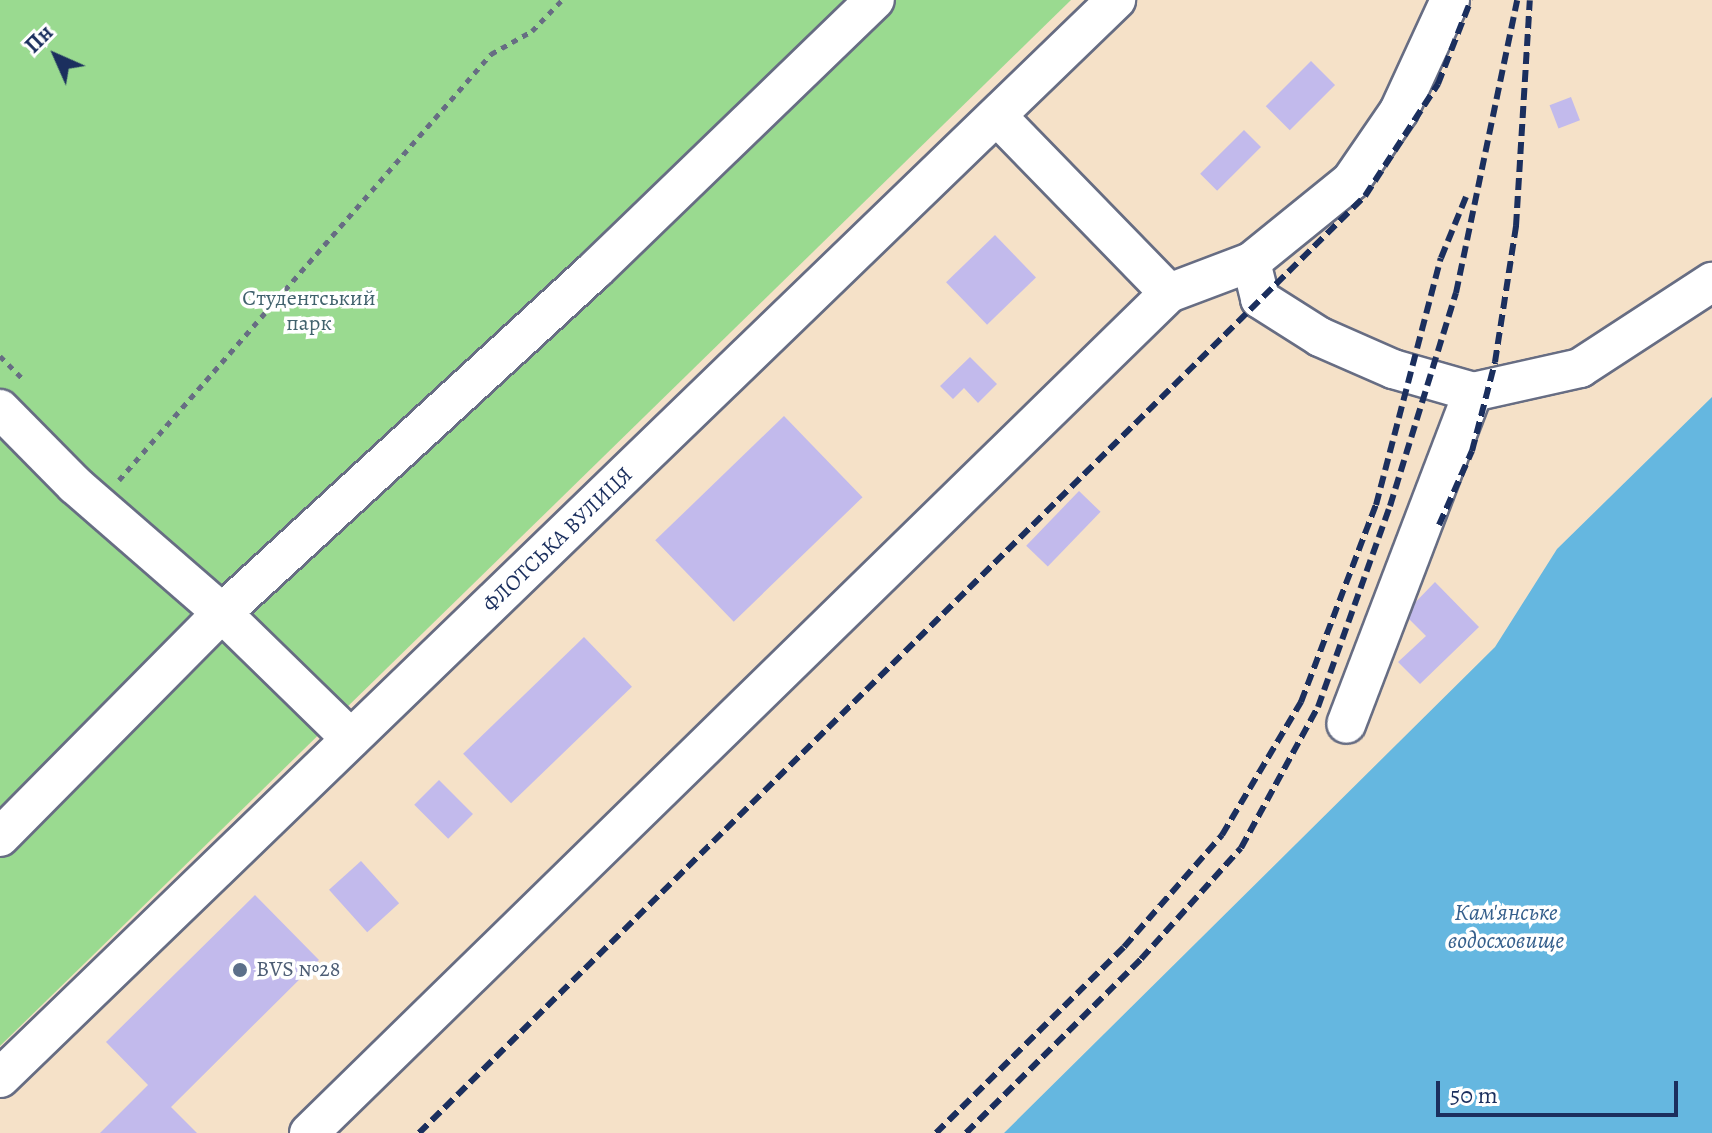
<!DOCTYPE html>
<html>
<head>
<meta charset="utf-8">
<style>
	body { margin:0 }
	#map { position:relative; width:1712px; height:1133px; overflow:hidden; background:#f5e1c8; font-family:Alegreya,serif }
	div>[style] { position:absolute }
	.green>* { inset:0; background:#9ada90 }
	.water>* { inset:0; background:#65b7e0 }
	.building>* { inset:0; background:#c2baec; transform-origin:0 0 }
	.path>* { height:5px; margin-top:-2.5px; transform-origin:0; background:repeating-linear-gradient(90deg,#676d83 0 6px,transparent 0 12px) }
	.roads { filter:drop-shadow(2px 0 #676d83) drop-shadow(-2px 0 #676d83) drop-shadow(0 2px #676d83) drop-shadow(0 -2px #676d83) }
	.minor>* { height:38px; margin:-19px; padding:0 19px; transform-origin:19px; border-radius:19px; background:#fff }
	.rail>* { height:6px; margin-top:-3px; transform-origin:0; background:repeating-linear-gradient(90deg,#1b2f5e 0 12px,transparent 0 18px) }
	.dots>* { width:22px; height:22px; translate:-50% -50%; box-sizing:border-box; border:4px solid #fff; border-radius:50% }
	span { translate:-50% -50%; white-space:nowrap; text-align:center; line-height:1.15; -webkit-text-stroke:7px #fff; paint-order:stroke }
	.park-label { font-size:22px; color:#41626d }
	.street-label { font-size:22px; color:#1b2f5e }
	.service-label { font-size:22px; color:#4e5e75 }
	.left { translate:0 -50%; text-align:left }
	.water-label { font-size:24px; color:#355f8c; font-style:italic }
	.north { position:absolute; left:16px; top:16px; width:80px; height:80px; -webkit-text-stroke:6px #fff; paint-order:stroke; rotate:315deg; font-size:22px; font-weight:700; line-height:32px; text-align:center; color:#1b2f5e }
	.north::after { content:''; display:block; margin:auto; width:28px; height:36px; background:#1b2f5e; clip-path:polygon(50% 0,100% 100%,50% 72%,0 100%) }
	.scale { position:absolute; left:1436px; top:1081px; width:242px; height:36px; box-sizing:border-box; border:4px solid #1b2f5e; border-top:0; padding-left:10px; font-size:24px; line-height:28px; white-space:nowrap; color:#1b2f5e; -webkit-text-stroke:6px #fff; paint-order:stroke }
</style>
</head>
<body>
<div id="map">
	<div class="green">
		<i style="clip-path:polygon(0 0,1071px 0,0 1046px)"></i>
	</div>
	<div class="water">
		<i style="clip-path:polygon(1712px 397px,1712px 1133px,1004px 1133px,1495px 647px,1557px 549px)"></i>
	</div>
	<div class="building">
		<i style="left:1311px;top:61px;width:34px;height:64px;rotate:45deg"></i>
		<i style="left:1571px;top:97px;width:25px;height:23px;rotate:69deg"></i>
		<i style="left:1244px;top:130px;width:24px;height:62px;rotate:45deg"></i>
		<i style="left:995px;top:235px;width:59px;height:68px;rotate:46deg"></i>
		<i style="clip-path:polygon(970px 357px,997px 384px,978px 403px,964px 388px,953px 399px,940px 386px)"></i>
		<i style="left:784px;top:416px;width:113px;height:179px;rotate:46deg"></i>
		<i style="left:1079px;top:491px;width:30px;height:76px;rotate:44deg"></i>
		<i style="clip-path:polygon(1435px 582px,1479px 627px,1420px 684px,1398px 662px,1426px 636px,1404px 614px)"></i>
		<i style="left:584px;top:637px;width:69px;height:168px;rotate:46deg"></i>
		<i style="left:439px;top:780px;width:48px;height:35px;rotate:45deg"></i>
		<i style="left:361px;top:861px;width:57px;height:43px;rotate:48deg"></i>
		<i style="clip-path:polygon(255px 895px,319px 960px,171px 1107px,197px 1133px,100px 1133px,148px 1085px,106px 1042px)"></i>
	</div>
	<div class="path">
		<i style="left:0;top:356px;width:35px;rotate:45deg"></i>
		<i style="left:119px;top:480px;width:566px;rotate:-48.87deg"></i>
		<i style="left:491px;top:54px;width:47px;rotate:-29.3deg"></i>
		<i style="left:532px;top:31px;width:43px;rotate:-45.9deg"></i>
	</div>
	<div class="roads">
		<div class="minor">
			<i style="left:1251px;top:262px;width:38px;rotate:76deg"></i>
			<i style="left:1260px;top:299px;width:71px;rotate:32.3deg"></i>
			<i style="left:1320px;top:337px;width:80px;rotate:23.7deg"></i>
			<i style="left:1393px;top:369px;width:83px;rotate:16deg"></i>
			<i style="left:1473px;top:392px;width:355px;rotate:110.9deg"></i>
			<i style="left:1169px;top:293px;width:88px;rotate:-20.7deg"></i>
			<i style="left:1251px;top:262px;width:129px;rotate:-39deg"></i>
			<i style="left:1351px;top:181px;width:85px;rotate:-55.6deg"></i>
			<i style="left:1399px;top:111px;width:122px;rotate:-65.3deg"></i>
			<i style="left:1473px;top:392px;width:110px;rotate:-12.6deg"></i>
			<i style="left:1580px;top:368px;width:158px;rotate:-33.1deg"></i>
			<i style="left:0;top:409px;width:107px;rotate:45.4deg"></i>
			<i style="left:75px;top:485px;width:195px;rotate:41deg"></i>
			<i style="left:222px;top:613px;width:180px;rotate:44.3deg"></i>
			<i style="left:0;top:837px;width:315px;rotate:-45.3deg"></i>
			<i style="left:222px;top:613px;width:507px;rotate:-42.6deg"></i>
			<i style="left:595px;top:270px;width:389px;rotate:-44deg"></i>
			<i style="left:0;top:1078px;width:1552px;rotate:-44.01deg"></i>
			<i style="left:309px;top:1133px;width:1202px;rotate:-44.33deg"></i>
			<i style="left:1169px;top:293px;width:247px;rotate:-134.2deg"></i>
		</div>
	</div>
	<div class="rail">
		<i style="left:1439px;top:525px;width:81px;rotate:-66deg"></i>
		<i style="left:1472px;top:451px;width:92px;rotate:-75.5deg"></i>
		<i style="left:1495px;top:362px;width:138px;rotate:-81.2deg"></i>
		<i style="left:1516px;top:226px;width:226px;rotate:-86.5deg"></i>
		<i style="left:419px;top:1133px;width:1331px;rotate:-44.73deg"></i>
		<i style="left:1365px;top:196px;width:134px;rotate:-56.9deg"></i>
		<i style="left:1438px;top:84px;width:90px;rotate:-68.6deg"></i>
		<i style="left:936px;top:1133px;width:264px;rotate:-44.7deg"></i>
		<i style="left:1124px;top:947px;width:149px;rotate:-48.8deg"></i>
		<i style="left:1222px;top:835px;width:155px;rotate:-59.3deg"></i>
		<i style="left:1301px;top:702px;width:211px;rotate:-69.2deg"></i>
		<i style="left:1376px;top:505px;width:255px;rotate:-75.3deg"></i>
		<i style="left:1441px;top:258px;width:71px;rotate:-67.8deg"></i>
		<i style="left:966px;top:1133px;width:247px;rotate:-44.8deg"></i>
		<i style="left:1141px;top:959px;width:149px;rotate:-48deg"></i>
		<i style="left:1241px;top:848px;width:161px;rotate:-61.4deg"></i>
		<i style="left:1318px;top:707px;width:214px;rotate:-70.3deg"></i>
		<i style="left:1390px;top:506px;width:223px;rotate:-72.8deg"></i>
		<i style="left:1456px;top:293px;width:299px;rotate:-78.2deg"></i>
	</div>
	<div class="dots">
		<i style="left:240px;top:970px;background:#5c6f8a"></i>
	</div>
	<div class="park-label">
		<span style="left:309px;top:311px">Студентський<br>парк</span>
	</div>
	<div class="street-label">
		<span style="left:558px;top:540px;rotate:-44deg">ФЛОТСЬКА ВУЛИЦЯ</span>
	</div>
	<div class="service-label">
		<span class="left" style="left:256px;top:970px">BVS №28</span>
	</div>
	<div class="water-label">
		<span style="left:1506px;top:927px">Кам'янське<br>водосховище</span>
	</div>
	<div class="north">Пн</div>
	<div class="scale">50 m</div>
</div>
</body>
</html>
